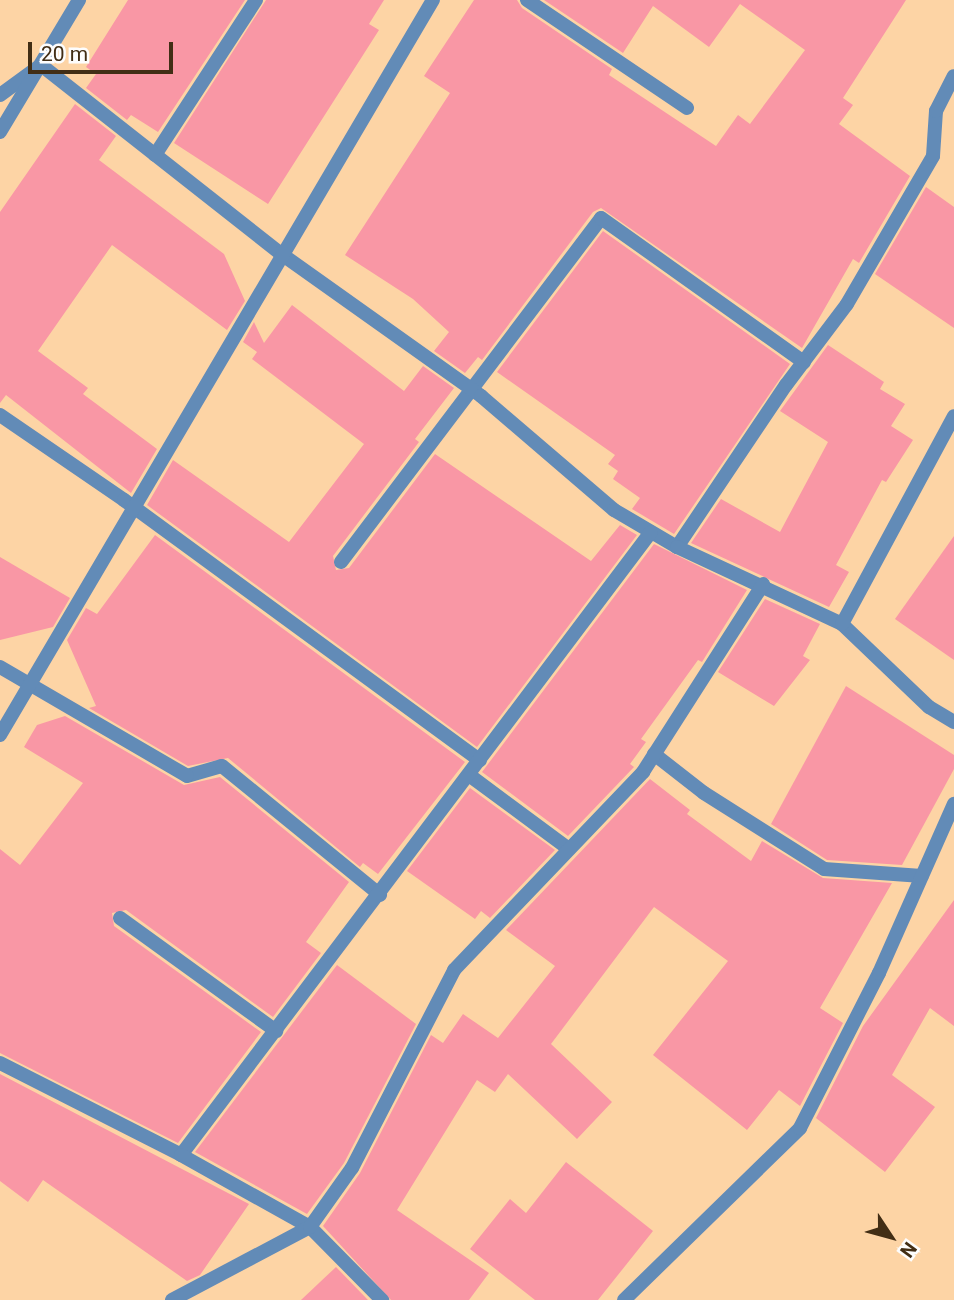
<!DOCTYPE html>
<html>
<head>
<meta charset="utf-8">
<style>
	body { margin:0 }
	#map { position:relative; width:954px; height:1300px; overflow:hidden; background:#fdd4a5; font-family:Roboto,sans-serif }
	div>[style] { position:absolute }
	.building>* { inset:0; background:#f997a5 }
	.lane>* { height:14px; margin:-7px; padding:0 7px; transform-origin:7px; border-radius:7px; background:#628bb7 }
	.street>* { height:14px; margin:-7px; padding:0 7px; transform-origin:7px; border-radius:7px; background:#628bb7 }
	span { translate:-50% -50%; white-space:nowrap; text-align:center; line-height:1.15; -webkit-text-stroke:5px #fdfdfd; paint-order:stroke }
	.north { position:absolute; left:856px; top:1202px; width:70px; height:70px; -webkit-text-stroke:5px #fdfdfd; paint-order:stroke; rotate:126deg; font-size:19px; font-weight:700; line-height:28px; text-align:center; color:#422e15 }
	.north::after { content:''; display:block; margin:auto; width:24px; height:32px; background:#422e15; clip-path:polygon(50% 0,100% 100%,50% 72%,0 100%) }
	.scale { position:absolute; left:28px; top:42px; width:145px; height:32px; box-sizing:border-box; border:4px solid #422e15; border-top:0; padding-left:9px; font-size:21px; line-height:24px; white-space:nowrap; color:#422e15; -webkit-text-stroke:5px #fdfdfd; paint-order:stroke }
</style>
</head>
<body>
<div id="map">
	<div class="building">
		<i style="clip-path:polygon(128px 0,245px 0,158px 132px,131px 115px,127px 120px,86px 88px,96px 74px,86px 67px)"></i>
		<i style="clip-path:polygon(266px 0,384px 0,369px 24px,379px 30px,268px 204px,174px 143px)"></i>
		<i style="clip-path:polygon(474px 0,517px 0,522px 8px,612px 69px,609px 75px,716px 146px,738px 115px,750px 124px,805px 50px,740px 4px,709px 47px,653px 6px,623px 53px,544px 0,906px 0,843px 98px,853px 105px,839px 124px,910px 176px,859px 263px,853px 259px,802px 348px,601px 208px,593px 212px,482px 360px,478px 357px,465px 373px,434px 351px,449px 332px,413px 299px,345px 255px,450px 93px,424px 76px)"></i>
		<i style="clip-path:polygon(75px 104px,116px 136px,99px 160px,224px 254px,245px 301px,227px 330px,112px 245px,38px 351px,88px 388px,83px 394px,157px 449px,131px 493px,6px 395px,0 403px,0 212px)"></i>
		<i style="clip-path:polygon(926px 187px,954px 207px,954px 328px,875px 274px)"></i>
		<i style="clip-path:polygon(603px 231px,790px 364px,674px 534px,632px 509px,640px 498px,613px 479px,618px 471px,608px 464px,615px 455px,497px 372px)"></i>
		<i style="clip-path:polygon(292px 305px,404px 391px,423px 366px,454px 388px,415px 439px,419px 442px,333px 556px,336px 570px,349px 568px,435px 454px,591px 561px,620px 525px,637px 535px,477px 747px,147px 505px,173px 460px,289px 542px,364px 444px,252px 359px,257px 352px,243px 342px,254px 322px,264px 343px)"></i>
		<i style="clip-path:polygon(828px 345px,884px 382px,880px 389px,905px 404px,891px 426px,913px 440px,886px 482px,882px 480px,836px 565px,849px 572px,829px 607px,691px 543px,721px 499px,780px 532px,828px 442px,780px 411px)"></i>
		<i style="clip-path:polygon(155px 535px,465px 762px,378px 874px,363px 863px,360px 867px,228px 758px,188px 766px,89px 708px,96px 706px,67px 640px,86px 608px,97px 614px)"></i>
		<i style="clip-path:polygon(954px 536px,954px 660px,895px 619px)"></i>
		<i style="clip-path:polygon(654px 544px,747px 590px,702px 662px,698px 660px,641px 739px,646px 742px,630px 764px,634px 767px,568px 836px,482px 772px)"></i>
		<i style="clip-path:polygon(0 557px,70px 598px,53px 627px,0 640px)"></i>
		<i style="clip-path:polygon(765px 599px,820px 624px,803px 656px,810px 660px,774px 706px,718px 672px)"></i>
		<i style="clip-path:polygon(846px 686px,954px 755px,954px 769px,902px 865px,827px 860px,771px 824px)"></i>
		<i style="clip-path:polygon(65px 716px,184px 785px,220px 777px,349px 882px,306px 942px,321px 953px,273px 1017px,126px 910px,112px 913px,114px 926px,261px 1032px,178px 1143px,0 1053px,0 849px,20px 865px,83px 783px,24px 747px,37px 725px)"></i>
		<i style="clip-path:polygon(650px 779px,690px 810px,687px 814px,751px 861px,762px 841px,823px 878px,892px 883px,820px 1008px,843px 1023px,800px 1106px,779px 1090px,747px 1130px,653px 1055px,728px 961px,654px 907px,551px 1044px,612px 1102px,577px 1139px,508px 1074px,495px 1092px,477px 1080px,397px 1210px,489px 1273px,469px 1300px,391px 1300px,323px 1226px,360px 1173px,431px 1035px,443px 1043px,463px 1014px,498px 1038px,555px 966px,506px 930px)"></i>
		<i style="clip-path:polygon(470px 788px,555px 850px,490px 918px,481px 911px,475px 919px,407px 871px)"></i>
		<i style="clip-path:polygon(954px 900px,954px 1026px,930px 1008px,892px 1075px,935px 1107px,885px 1172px,816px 1118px,863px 1026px)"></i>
		<i style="clip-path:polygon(337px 965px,416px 1024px,344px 1163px,307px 1214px,195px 1152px)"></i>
		<i style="clip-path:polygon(0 1074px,249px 1204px,200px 1275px,187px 1281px,43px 1180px,28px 1202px,0 1181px)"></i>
		<i style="clip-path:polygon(566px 1162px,653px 1231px,598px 1300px,535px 1300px,470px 1249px,510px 1199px,526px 1213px)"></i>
		<i style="clip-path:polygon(336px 1267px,368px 1300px,301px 1300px)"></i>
	</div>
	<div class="lane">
		<i style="left:527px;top:0;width:193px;rotate:34deg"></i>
		<i style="left:155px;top:155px;width:185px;rotate:-56.9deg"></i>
		<i style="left:0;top:415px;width:150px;rotate:34.4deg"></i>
		<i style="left:124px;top:500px;width:441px;rotate:36.2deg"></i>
		<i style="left:677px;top:547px;width:195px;rotate:-56.1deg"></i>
		<i style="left:786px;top:385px;width:101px;rotate:-53deg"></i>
		<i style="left:847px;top:304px;width:171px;rotate:-59.8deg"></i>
		<i style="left:933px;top:156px;width:45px;rotate:-86.2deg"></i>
		<i style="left:936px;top:111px;width:39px;rotate:-63deg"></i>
		<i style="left:341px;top:562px;width:431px;rotate:-52.9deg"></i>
		<i style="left:601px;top:218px;width:249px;rotate:35.4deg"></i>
		<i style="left:654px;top:754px;width:63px;rotate:38deg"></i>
		<i style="left:704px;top:793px;width:142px;rotate:32.3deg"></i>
		<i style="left:824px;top:869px;width:98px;rotate:4.1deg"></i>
		<i style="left:469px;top:775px;width:124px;rotate:36.5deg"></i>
		<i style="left:187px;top:776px;width:36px;rotate:-16deg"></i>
		<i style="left:222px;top:766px;width:204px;rotate:39.2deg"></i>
		<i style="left:120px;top:918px;width:193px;rotate:35.9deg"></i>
	</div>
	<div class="street">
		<i style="left:0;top:95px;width:51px;rotate:-36.2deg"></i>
		<i style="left:41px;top:65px;width:304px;rotate:38.2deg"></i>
		<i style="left:280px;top:253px;width:247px;rotate:35.4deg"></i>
		<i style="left:481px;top:396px;width:175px;rotate:40.6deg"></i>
		<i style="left:614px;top:510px;width:73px;rotate:30.4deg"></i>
		<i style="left:677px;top:547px;width:182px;rotate:25deg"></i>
		<i style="left:842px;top:624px;width:120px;rotate:43.7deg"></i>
		<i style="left:929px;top:707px;width:29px;rotate:31deg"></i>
		<i style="left:0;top:132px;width:154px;rotate:-59.1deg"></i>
		<i style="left:842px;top:624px;width:236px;rotate:-61.7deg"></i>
		<i style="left:0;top:667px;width:216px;rotate:30.2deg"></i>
		<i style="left:0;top:735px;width:853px;rotate:-59.5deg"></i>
		<i style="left:0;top:1063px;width:203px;rotate:26.9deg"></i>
		<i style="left:181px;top:1155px;width:780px;rotate:-52.97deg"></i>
		<i style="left:181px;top:1155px;width:148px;rotate:29.2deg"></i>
		<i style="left:310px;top:1227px;width:103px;rotate:45.4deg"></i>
		<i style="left:172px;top:1300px;width:156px;rotate:-27.9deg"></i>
		<i style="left:310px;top:1227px;width:72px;rotate:-54.6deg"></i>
		<i style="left:352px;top:1168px;width:223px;rotate:-62.7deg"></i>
		<i style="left:454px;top:970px;width:274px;rotate:-46.3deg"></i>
		<i style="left:643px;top:772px;width:223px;rotate:-57.4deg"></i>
		<i style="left:624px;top:1300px;width:246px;rotate:-44.3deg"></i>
		<i style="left:800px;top:1128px;width:174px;rotate:-63deg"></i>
		<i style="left:879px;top:973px;width:185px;rotate:-66.1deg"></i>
	</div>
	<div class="north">N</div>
	<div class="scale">20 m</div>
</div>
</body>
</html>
